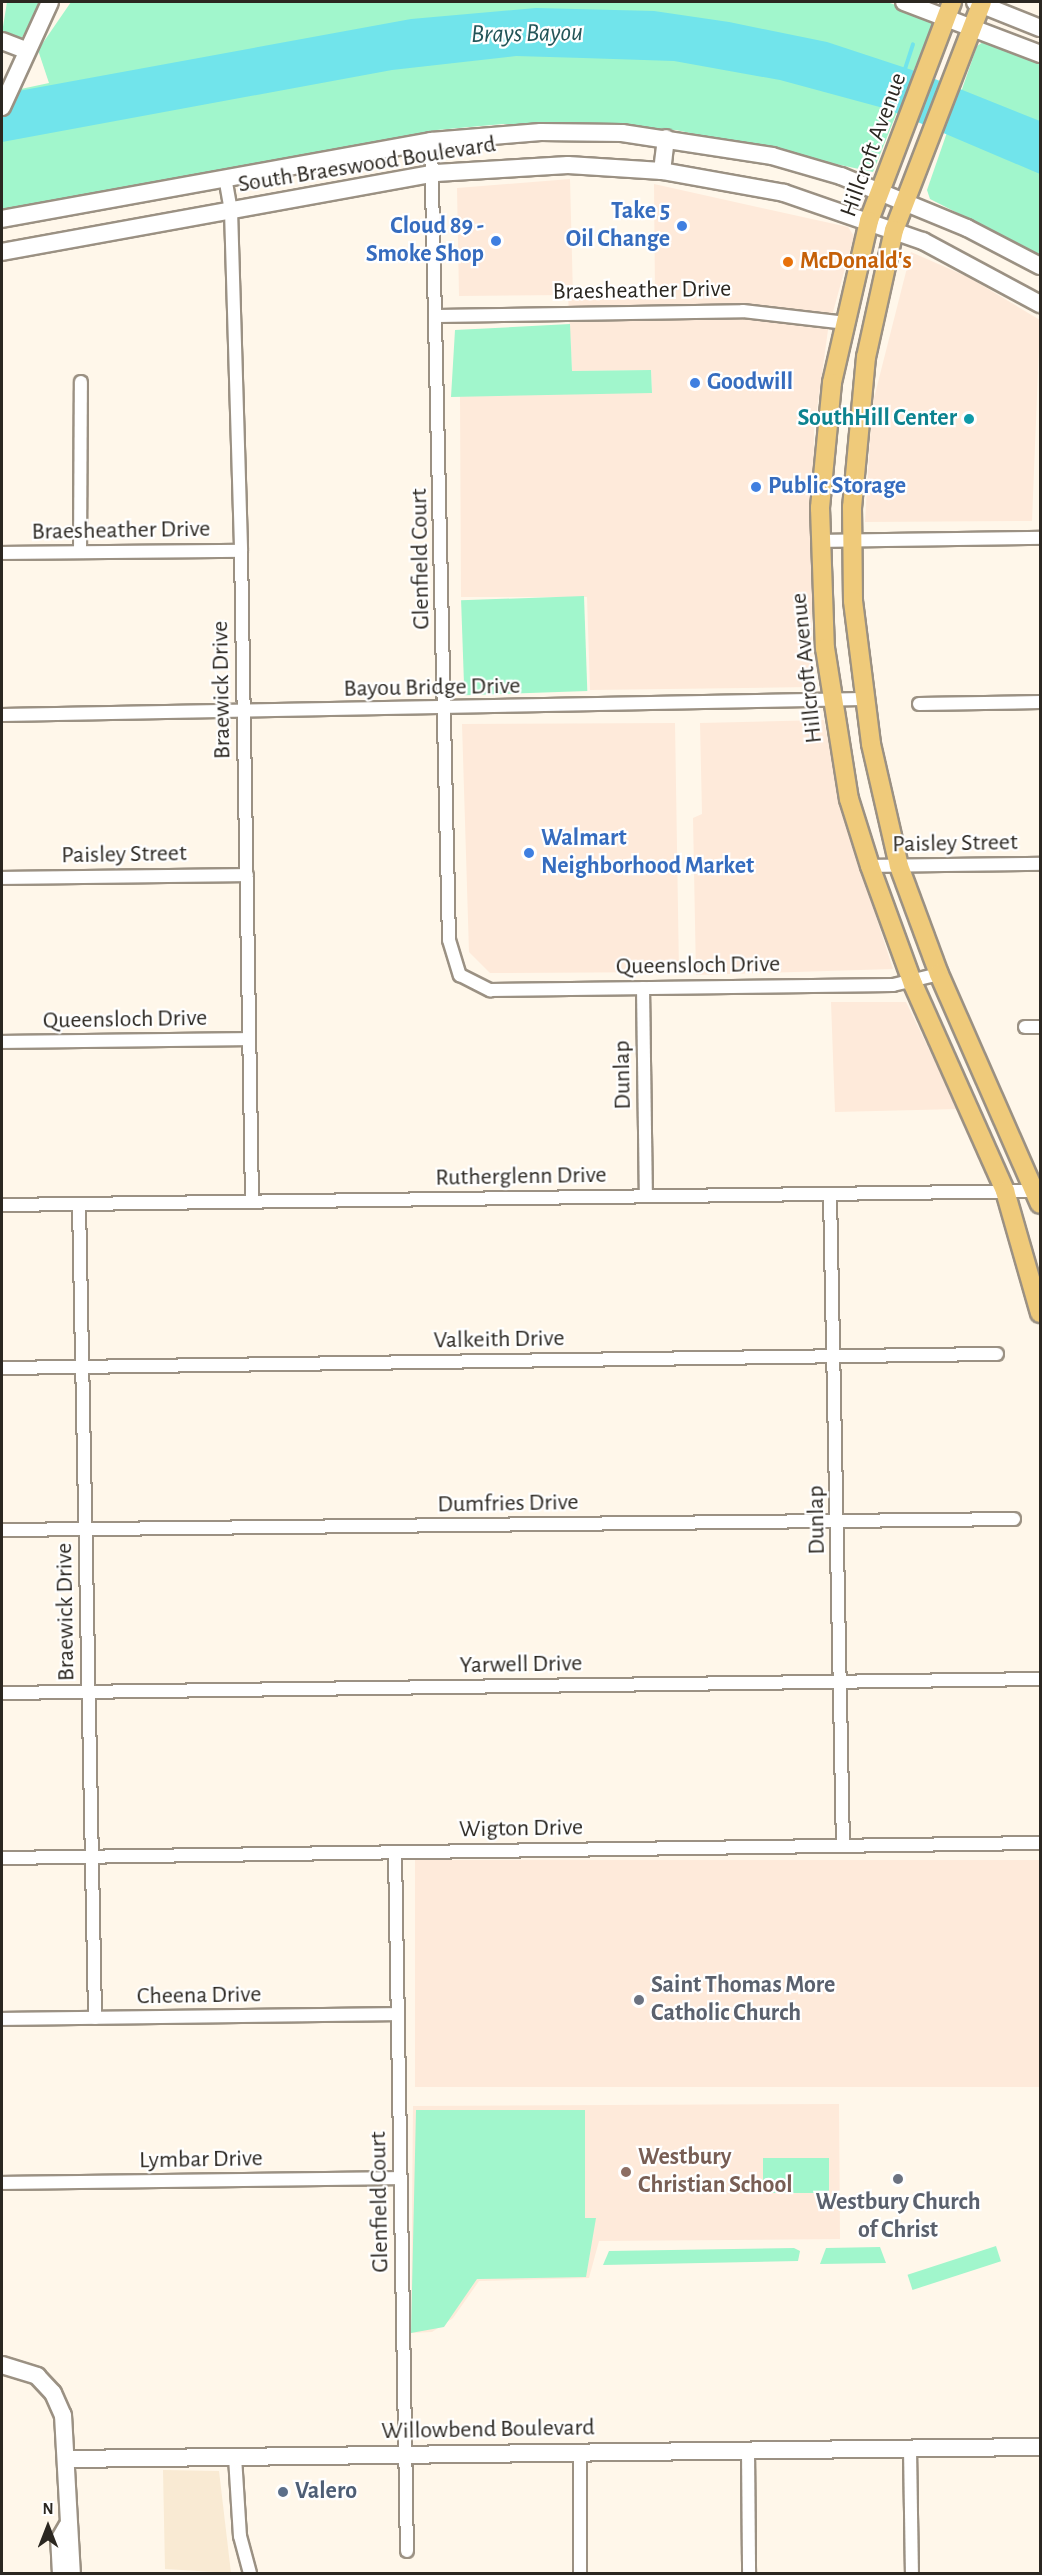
<!DOCTYPE html>
<html>
<head>
<meta charset="utf-8">
<style>
	body { margin:0 }
	#map { position:relative; width:1042px; height:2575px; overflow:hidden; background:#fff7ea; font-family:"Alegreya Sans",sans-serif }
	div>[style] { position:absolute }
	.commercial>* { inset:0; background:#feeada; transform-origin:0 0 }
	.built>* { inset:0; background:#f9ead3 }
	.green>* { inset:0; background:#a1f6cc; transform-origin:0 0 }
	.water>* { inset:0; background:#71e4eb }
	.stream>* { height:4px; margin:-2px; padding:0 2px; transform-origin:2px; border-radius:2px; background:#71e4eb }
	.roads { filter:drop-shadow(2px 0 #9b9183) drop-shadow(-2px 0 #9b9183) drop-shadow(0 2px #9b9183) drop-shadow(0 -2px #9b9183) }
	.street>* { height:12px; margin:-6px; padding:0 6px; transform-origin:6px; border-radius:6px; background:#fff }
	.secondary>* { height:16px; margin:-8px; padding:0 8px; transform-origin:8px; border-radius:8px; background:#fff }
	.primary>* { height:18px; margin:-9px; padding:0 9px; transform-origin:9px; border-radius:9px; background:#efca7a }
	.dots>* { width:16px; height:16px; translate:-50% -50%; box-sizing:border-box; border:3px solid #fff; border-radius:50% }
	span { translate:-50% -50%; white-space:nowrap; text-align:center; line-height:1.15; -webkit-text-stroke:4.5px #fff; paint-order:stroke }
	.street-label { font-size:24px; color:#2b2721 }
	.shop-label { font-size:24px; color:#366cbe; font-weight:700 }
	.right { translate:-100% -50%; text-align:right }
	.left { translate:0 -50%; text-align:left }
	.food-label { font-size:24px; color:#c56008; font-weight:700 }
	.culture-label { font-size:24px; color:#0d838f; font-weight:700 }
	.worship-label { font-size:24px; color:#5b616d; font-weight:700 }
	.education-label { font-size:24px; color:#785e54; font-weight:700 }
	.service-label { font-size:24px; color:#4e5e75; font-weight:700 }
	.water-label { font-size:26px; color:#245659; font-style:italic }
	.frame { position:absolute; inset:0; border:3px solid #2b2721; pointer-events:none }
	.north { position:absolute; left:18px; top:2497px; width:60px; height:60px; -webkit-text-stroke:4px #fff; paint-order:stroke; rotate:0deg; font-size:16px; font-weight:700; line-height:24px; text-align:center; color:#2b2721 }
	.north::after { content:''; display:block; margin:auto; width:21px; height:27px; background:#2b2721; clip-path:polygon(50% 0,100% 100%,50% 72%,0 100%) }
</style>
</head>
<body>
<div id="map">
	<div class="commercial">
		<i style="clip-path:polygon(570px 179px,573px 296px,655px 295px,654px 184px,848px 227px,854px 236px,828px 330px,814px 431px,811px 687px,590px 690px,587px 597px,461px 597px,460px 396px,652px 392px,651px 370px,572px 371px,568px 295px,459px 296px,457px 188px)"></i>
		<i style="clip-path:polygon(911px 252px,968px 277px,1040px 320px,1032px 521px,865px 522px,872px 406px)"></i>
		<i style="clip-path:polygon(824px 720px,841px 809px,893px 969px,696px 975px,693px 818px,702px 814px,700px 723px)"></i>
		<i style="clip-path:polygon(675px 723px,679px 972px,490px 973px,469px 952px,462px 724px)"></i>
		<i style="clip-path:polygon(831px 1002px,906px 1002px,958px 1109px,835px 1112px)"></i>
		<i style="left:1040px;top:1860px;width:227px;height:625px;rotate:90deg"></i>
		<i style="clip-path:polygon(839px 2104px,840px 2239px,599px 2241px,589px 2278px,479px 2281px,453px 2318px,432px 2332px,411px 2333px,413px 2106px)"></i>
	</div>
	<div class="built">
		<i style="clip-path:polygon(163px 2470px,219px 2471px,231px 2573px,165px 2569px)"></i>
	</div>
	<div class="green">
		<i style="clip-path:polygon(7px 2px,43px 2px,21px 39px,2px 33px)"></i>
		<i style="clip-path:polygon(71px 2px,887px 2px,925px 15px,932px 25px,873px 172px,676px 130px,503px 124px,437px 130px,2px 210px,2px 93px,49px 83px,38px 50px)"></i>
		<i style="clip-path:polygon(986px 40px,1040px 59px,1040px 255px,930px 199px,927px 190px,977px 46px)"></i>
		<i style="clip-path:polygon(570px 324px,572px 371px,651px 370px,652px 393px,451px 397px,455px 330px)"></i>
		<i style="left:584px;top:596px;width:95px;height:123px;rotate:88deg"></i>
		<i style="clip-path:polygon(416px 2110px,585px 2110px,585px 2218px,596px 2218px,586px 2277px,477px 2279px,444px 2327px,411px 2333px)"></i>
		<i style="left:763px;top:2158px;width:66px;height:35px"></i>
		<i style="left:996px;top:2246px;width:16px;height:93px;rotate:72deg"></i>
		<i style="clip-path:polygon(880px 2247px,886px 2263px,820px 2264px,826px 2248px)"></i>
		<i style="clip-path:polygon(794px 2248px,800px 2251px,798px 2261px,603px 2265px,609px 2251px)"></i>
	</div>
	<div class="water">
		<i style="clip-path:polygon(536px 8px,654px 11px,729px 22px,827px 42px,915px 71px,1040px 121px,1040px 174px,887px 109px,780px 80px,674px 61px,583px 58px,516px 56px,392px 70px,2px 142px,2px 94px,411px 19px)"></i>
	</div>
	<div class="stream">
		<i style="left:904px;top:72px;width:29px;rotate:-72deg"></i>
	</div>
	<div class="roads">
		<div class="street">
			<i style="left:431px;top:141px;width:799px;rotate:88.71deg"></i>
			<i style="left:449px;top:940px;width:37px;rotate:73deg"></i>
			<i style="left:460px;top:975px;width:34px;rotate:27deg"></i>
			<i style="left:490px;top:990px;width:403px;rotate:-0.7deg"></i>
			<i style="left:893px;top:985px;width:47px;rotate:-13.4deg"></i>
			<i style="left:225px;top:177px;width:34px;rotate:80deg"></i>
			<i style="left:231px;top:210px;width:341px;rotate:88.3deg"></i>
			<i style="left:241px;top:551px;width:651px;rotate:89.03deg"></i>
			<i style="left:438px;top:316px;width:305px;rotate:-0.9deg"></i>
			<i style="left:743px;top:311px;width:104px;rotate:6.6deg"></i>
			<i style="left:821px;top:541px;width:219px;rotate:-0.8deg"></i>
			<i style="left:80px;top:552px;width:170px;rotate:-89.7deg"></i>
			<i style="left:2px;top:553px;width:239px;rotate:-0.5deg"></i>
			<i style="left:919px;top:704px;width:121px;rotate:-0.9deg"></i>
			<i style="left:2px;top:715px;width:861px;rotate:-1.06deg"></i>
			<i style="left:870px;top:866px;width:170px;rotate:-0.7deg"></i>
			<i style="left:2px;top:878px;width:245px;rotate:-0.7deg"></i>
			<i style="left:643px;top:988px;width:208px;rotate:89.2deg"></i>
			<i style="left:1025px;top:1027px;width:15px"></i>
			<i style="left:2px;top:1042px;width:247px;rotate:-0.7deg"></i>
			<i style="left:830px;top:1194px;width:652px;rotate:88.86deg"></i>
			<i style="left:79px;top:1204px;width:814px;rotate:88.87deg"></i>
			<i style="left:2px;top:1205px;width:1037px;rotate:-0.77deg"></i>
			<i style="left:2px;top:1368px;width:995px;rotate:-0.81deg"></i>
			<i style="left:2px;top:1530px;width:1012px;rotate:-0.62deg"></i>
			<i style="left:2px;top:1693px;width:1038px;rotate:-0.77deg"></i>
			<i style="left:395px;top:1852px;width:699px;rotate:89.02deg"></i>
			<i style="left:2px;top:1858px;width:1038px;rotate:-0.83deg"></i>
			<i style="left:2px;top:2019px;width:396px;rotate:-0.7deg"></i>
			<i style="left:2px;top:2183px;width:399px;rotate:-0.7deg"></i>
			<i style="left:910px;top:2449px;width:125px;rotate:89.1deg"></i>
			<i style="left:748px;top:2450px;width:124px;rotate:89.5deg"></i>
			<i style="left:235px;top:2457px;width:79px;rotate:86.4deg"></i>
			<i style="left:240px;top:2536px;width:39px;rotate:75deg"></i>
			<i style="left:580px;top:2574px;width:121px;rotate:-90deg"></i>
		</div>
		<div class="secondary">
			<i style="left:904px;top:2px;width:146px;rotate:20.9deg"></i>
			<i style="left:975px;top:2px;width:70px;rotate:21.8deg"></i>
			<i style="left:2px;top:41px;width:25px;rotate:21deg"></i>
			<i style="left:2px;top:107px;width:115px;rotate:-65.4deg"></i>
			<i style="left:662px;top:171px;width:33px;rotate:-83deg"></i>
			<i style="left:2px;top:219px;width:436px;rotate:-10.3deg"></i>
			<i style="left:431px;top:141px;width:110px;rotate:-4.7deg"></i>
			<i style="left:541px;top:132px;width:81px;rotate:0.7deg"></i>
			<i style="left:622px;top:133px;width:152px;rotate:8.7deg"></i>
			<i style="left:772px;top:156px;width:72px;rotate:16.2deg"></i>
			<i style="left:841px;top:176px;width:136px;rotate:22.4deg"></i>
			<i style="left:967px;top:228px;width:82px;rotate:27.5deg"></i>
			<i style="left:2px;top:252px;width:441px;rotate:-10.3deg"></i>
			<i style="left:436px;top:173px;width:132px;rotate:-3.5deg"></i>
			<i style="left:568px;top:165px;width:94px;rotate:3.7deg"></i>
			<i style="left:662px;top:171px;width:124px;rotate:10.2deg"></i>
			<i style="left:784px;top:193px;width:147px;rotate:19.1deg"></i>
			<i style="left:923px;top:241px;width:133px;rotate:28.3deg"></i>
			<i style="left:2px;top:2365px;width:37px;rotate:17deg"></i>
			<i style="left:37px;top:2376px;width:23px;rotate:47deg"></i>
			<i style="left:53px;top:2393px;width:24px;rotate:66deg"></i>
			<i style="left:63px;top:2415px;width:159px;rotate:86.8deg"></i>
			<i style="left:66px;top:2459px;width:974px;rotate:-0.71deg"></i>
			<i style="left:61px;top:2574px;width:34px;rotate:-93deg"></i>
			<i style="left:59px;top:2540px;width:16px;rotate:-60deg"></i>
		</div>
		<div class="primary">
			<i style="left:952px;top:2px;width:234px;rotate:110.8deg"></i>
			<i style="left:869px;top:221px;width:166px;rotate:102.9deg"></i>
			<i style="left:832px;top:383px;width:126px;rotate:95.5deg"></i>
			<i style="left:820px;top:508px;width:140px;rotate:88deg"></i>
			<i style="left:825px;top:648px;width:153px;rotate:81deg"></i>
			<i style="left:849px;top:799px;width:70px;rotate:72.6deg"></i>
			<i style="left:870px;top:866px;width:126px;rotate:70deg"></i>
			<i style="left:913px;top:984px;width:227px;rotate:66deg"></i>
			<i style="left:1005px;top:1191px;width:127px;rotate:74deg"></i>
			<i style="left:982px;top:2px;width:244px;rotate:111.1deg"></i>
			<i style="left:894px;top:230px;width:130px;rotate:102.4deg"></i>
			<i style="left:866px;top:357px;width:151px;rotate:95.3deg"></i>
			<i style="left:852px;top:507px;width:94px;rotate:89.4deg"></i>
			<i style="left:853px;top:601px;width:144px;rotate:82.8deg"></i>
			<i style="left:871px;top:744px;width:125px;rotate:77.1deg"></i>
			<i style="left:899px;top:866px;width:115px;rotate:69.7deg"></i>
			<i style="left:939px;top:974px;width:251px;rotate:66.3deg"></i>
		</div>
	</div>
	<div class="dots">
		<i style="left:682px;top:226px;background:#3f7fe0"></i>
		<i style="left:496px;top:241px;background:#3f7fe0"></i>
		<i style="left:788px;top:262px;background:#e8710a"></i>
		<i style="left:695px;top:383px;background:#3f7fe0"></i>
		<i style="left:969px;top:419px;background:#0f9aa8"></i>
		<i style="left:756px;top:487px;background:#3f7fe0"></i>
		<i style="left:529px;top:853px;background:#3f7fe0"></i>
		<i style="left:639px;top:2000px;background:#6b7280"></i>
		<i style="left:626px;top:2172px;background:#8d6e63"></i>
		<i style="left:898px;top:2179px;background:#6b7280"></i>
		<i style="left:283px;top:2492px;background:#5c6f8a"></i>
	</div>
	<div class="street-label">
		<span style="left:874px;top:145px;rotate:-70deg">Hillcroft Avenue</span>
		<span style="left:367px;top:165px;rotate:-9deg">South Braeswood Boulevard</span>
		<span style="left:642px;top:291px;rotate:-1deg">Braesheather Drive</span>
		<span style="left:121px;top:531px;rotate:-1deg">Braesheather Drive</span>
		<span style="left:421px;top:559px;rotate:-91deg">Glenfield Court</span>
		<span style="left:807px;top:668px;rotate:-96deg">Hillcroft Avenue</span>
		<span style="left:432px;top:688px;rotate:-1deg">Bayou Bridge Drive</span>
		<span style="left:222px;top:690px;rotate:-91deg">Braewick Drive</span>
		<span style="left:955px;top:844px;rotate:-1deg">Paisley Street</span>
		<span style="left:124px;top:855px;rotate:-1deg">Paisley Street</span>
		<span style="left:698px;top:966px;rotate:-1deg">Queensloch Drive</span>
		<span style="left:125px;top:1020px;rotate:-1deg">Queensloch Drive</span>
		<span style="left:623px;top:1075px;rotate:-91deg">Dunlap</span>
		<span style="left:521px;top:1177px;rotate:-1deg">Rutherglenn Drive</span>
		<span style="left:499px;top:1340px;rotate:-1deg">Valkeith Drive</span>
		<span style="left:508px;top:1504px;rotate:-1deg">Dumfries Drive</span>
		<span style="left:817px;top:1520px;rotate:-91deg">Dunlap</span>
		<span style="left:66px;top:1612px;rotate:-91deg">Braewick Drive</span>
		<span style="left:521px;top:1665px;rotate:-1deg">Yarwell Drive</span>
		<span style="left:521px;top:1829px;rotate:-1deg">Wigton Drive</span>
		<span style="left:199px;top:1996px;rotate:-1deg">Cheena Drive</span>
		<span style="left:201px;top:2160px;rotate:-1deg">Lymbar Drive</span>
		<span style="left:380px;top:2202px;rotate:-91deg">Glenfield Court</span>
		<span style="left:488px;top:2430px;rotate:-1deg">Willowbend Boulevard</span>
	</div>
	<div class="shop-label">
		<span class="right" style="left:670px;top:226px">Take 5<br>Oil Change</span>
		<span class="right" style="left:484px;top:241px">Cloud 89 -<br>Smoke Shop</span>
		<span class="left" style="left:707px;top:383px">Goodwill</span>
		<span class="left" style="left:768px;top:487px">Public Storage</span>
		<span class="left" style="left:541px;top:853px">Walmart<br>Neighborhood Market</span>
	</div>
	<div class="food-label">
		<span class="left" style="left:800px;top:262px">McDonald's</span>
	</div>
	<div class="culture-label">
		<span class="right" style="left:957px;top:419px">SouthHill Center</span>
	</div>
	<div class="worship-label">
		<span class="left" style="left:651px;top:2000px">Saint Thomas More<br>Catholic Church</span>
		<span style="left:898px;top:2217px">Westbury Church<br>of Christ</span>
	</div>
	<div class="education-label">
		<span class="left" style="left:638px;top:2172px">Westbury<br>Christian School</span>
	</div>
	<div class="service-label">
		<span class="left" style="left:295px;top:2492px">Valero</span>
	</div>
	<div class="water-label">
		<span style="left:527px;top:34px;rotate:-1deg">Brays Bayou</span>
	</div>
	<div class="frame"></div>
	<div class="north">N</div>
</div>
</body>
</html>
